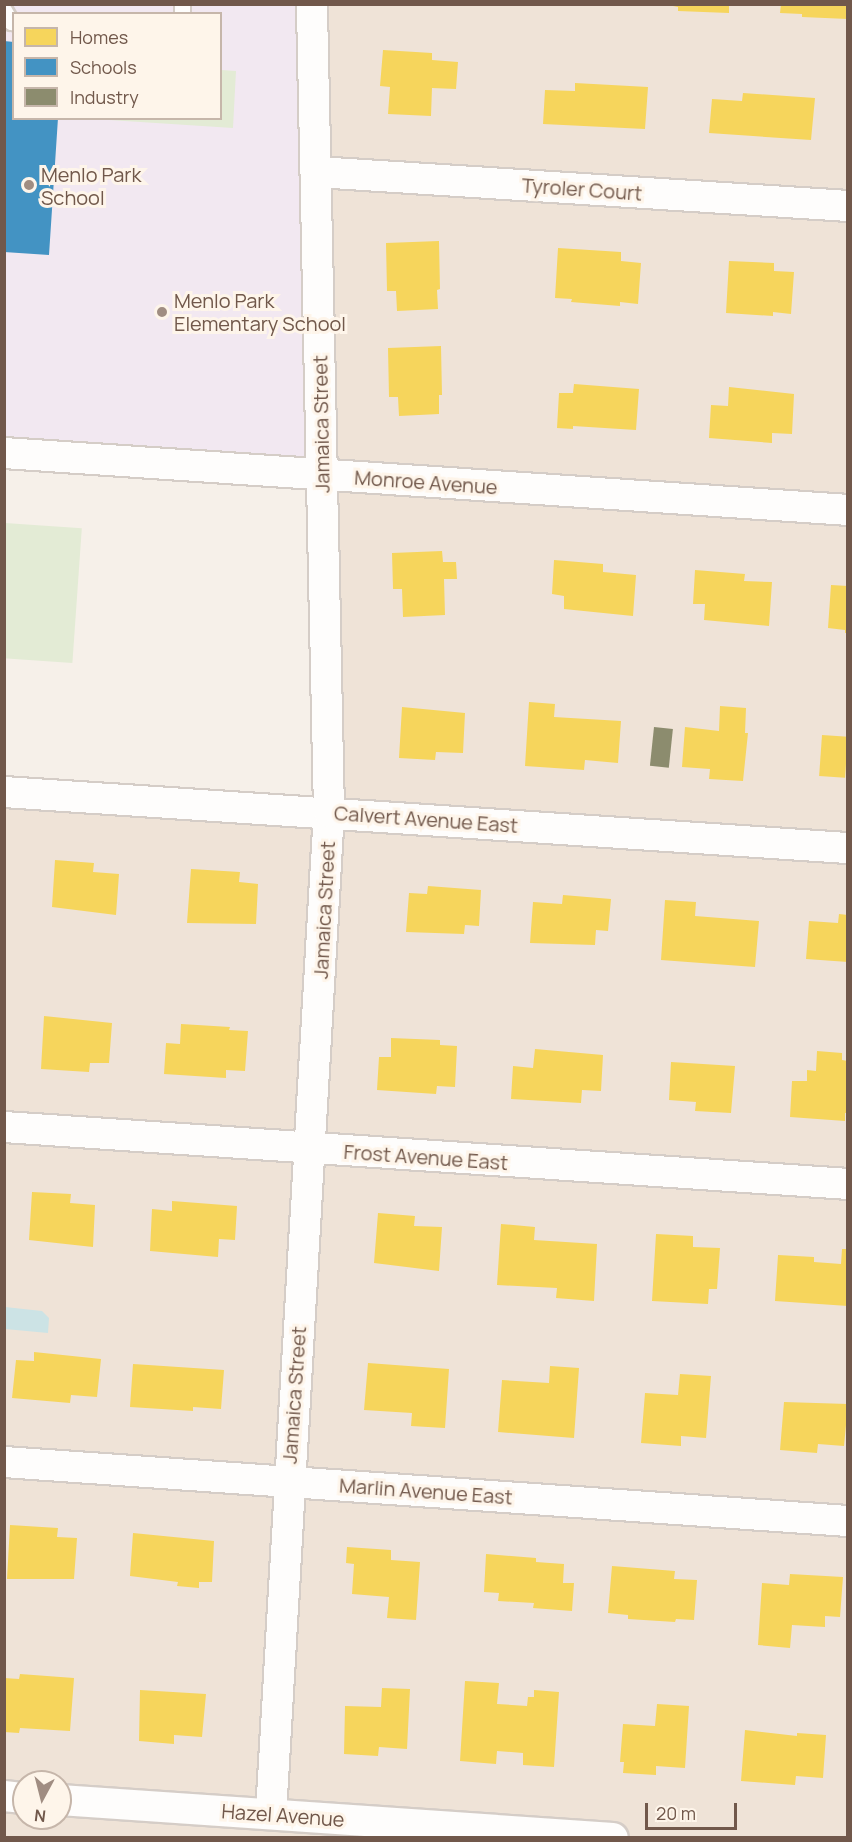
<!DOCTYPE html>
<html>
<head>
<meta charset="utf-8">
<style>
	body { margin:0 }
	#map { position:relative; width:852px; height:1842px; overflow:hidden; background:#f6f0e9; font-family:Manrope,sans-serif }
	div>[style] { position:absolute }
	.residential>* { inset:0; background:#efe3d7 }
	.education>* { inset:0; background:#f2e8f1 }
	.green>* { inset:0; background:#e3ebd5; transform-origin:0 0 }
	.water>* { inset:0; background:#cce3e5 }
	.homes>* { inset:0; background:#f6d55c; transform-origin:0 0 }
	.schools>* { inset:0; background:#4393c3 }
	.industry>* { inset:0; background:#8c8c6e; transform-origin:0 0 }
	.roads { filter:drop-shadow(2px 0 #d5cdc7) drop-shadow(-2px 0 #d5cdc7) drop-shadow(0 2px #d5cdc7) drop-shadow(0 -2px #d5cdc7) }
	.lane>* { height:15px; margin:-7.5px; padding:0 7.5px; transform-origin:7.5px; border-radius:7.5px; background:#fefdfc }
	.street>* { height:30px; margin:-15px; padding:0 15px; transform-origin:15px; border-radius:15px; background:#fefdfc }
	.dots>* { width:16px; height:16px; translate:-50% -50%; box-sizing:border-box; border:3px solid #fef5ea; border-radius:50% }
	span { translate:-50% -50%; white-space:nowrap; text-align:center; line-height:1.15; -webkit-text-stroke:6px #fef5ea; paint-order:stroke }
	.poi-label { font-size:20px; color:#71584b }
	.left { translate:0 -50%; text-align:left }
	.street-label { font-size:20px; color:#71584b }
	.frame { position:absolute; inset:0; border:6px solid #71584b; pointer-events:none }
	.legend { position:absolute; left:12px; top:12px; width:210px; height:108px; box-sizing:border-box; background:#fef5ea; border:2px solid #c6b6aa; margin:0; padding:8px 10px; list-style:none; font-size:18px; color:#71584b }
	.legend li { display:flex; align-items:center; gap:12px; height:30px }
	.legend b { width:30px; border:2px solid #c6b6aa }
	.north { position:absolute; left:12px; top:1770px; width:60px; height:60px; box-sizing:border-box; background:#fef5ea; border:2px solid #c6b6aa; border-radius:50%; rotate:187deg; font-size:16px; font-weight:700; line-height:24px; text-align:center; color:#71584b }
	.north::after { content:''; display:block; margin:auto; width:21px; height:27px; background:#a08d82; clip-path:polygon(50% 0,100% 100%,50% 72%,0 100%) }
	.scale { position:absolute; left:645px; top:1803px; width:92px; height:27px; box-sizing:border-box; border:3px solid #71584b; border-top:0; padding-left:8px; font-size:18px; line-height:21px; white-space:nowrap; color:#71584b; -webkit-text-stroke:4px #fef5ea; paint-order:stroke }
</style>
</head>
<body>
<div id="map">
	<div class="residential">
		<i style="clip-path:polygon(evenodd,312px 5px,847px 5px,847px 1837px,5px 1837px,4px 792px,329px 812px,312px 5px,24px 1782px,60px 1782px,60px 1818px,24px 1818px,24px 1782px)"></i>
	</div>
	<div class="education">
		<i style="clip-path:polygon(evenodd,4px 5px,315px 5px,322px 475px,5px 453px,4px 5px,14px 14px,220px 14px,220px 118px,14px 118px,14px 14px)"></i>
	</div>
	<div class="green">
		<i style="clip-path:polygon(221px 70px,236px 71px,233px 128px,94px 119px,220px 118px)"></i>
		<i style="left:5px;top:523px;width:77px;height:135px;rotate:4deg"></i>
	</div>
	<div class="water">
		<i style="clip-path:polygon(5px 1307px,42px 1311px,49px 1318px,48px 1333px,5px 1329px)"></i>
	</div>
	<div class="homes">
		<i style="clip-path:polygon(663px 4px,729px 4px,729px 13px,678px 11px,678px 7px)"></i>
		<i style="clip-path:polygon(781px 4px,848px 4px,848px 19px,802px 17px,802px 14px,780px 13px)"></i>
		<i style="clip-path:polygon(383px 50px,432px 53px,432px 60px,458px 62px,456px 89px,432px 88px,431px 116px,388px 114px,390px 87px,380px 86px)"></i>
		<i style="clip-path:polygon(575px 83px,648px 87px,645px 129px,543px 124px,545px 90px,575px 91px)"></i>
		<i style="clip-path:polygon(743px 93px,815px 98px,811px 140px,709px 133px,712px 99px,742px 101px)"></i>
		<i style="clip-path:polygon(439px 241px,440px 289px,437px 290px,438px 309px,397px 311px,396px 291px,387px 291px,386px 243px)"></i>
		<i style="clip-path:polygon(558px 248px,621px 252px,621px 261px,641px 263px,638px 304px,620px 302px,620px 306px,571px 302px,572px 299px,555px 298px)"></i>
		<i style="clip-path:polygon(729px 261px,774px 263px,774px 271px,794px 272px,791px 314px,773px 312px,773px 316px,726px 313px)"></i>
		<i style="clip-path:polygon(441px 346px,442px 395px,439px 395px,439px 414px,399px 416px,398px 397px,389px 397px,388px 348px)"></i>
		<i style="clip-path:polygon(574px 384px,639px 389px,636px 430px,573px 426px,573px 429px,557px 428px,559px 393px,573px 393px)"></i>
		<i style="clip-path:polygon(729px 387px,794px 394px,792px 434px,772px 433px,772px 443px,709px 438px,711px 405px,728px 406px)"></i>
		<i style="clip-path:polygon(442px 551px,443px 562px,456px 562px,457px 579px,444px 579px,445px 615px,403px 617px,402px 589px,393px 589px,392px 553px)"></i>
		<i style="clip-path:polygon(554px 560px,603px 564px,603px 572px,636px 575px,633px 616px,564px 609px,564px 596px,552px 594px)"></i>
		<i style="clip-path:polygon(695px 570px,745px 574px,744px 581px,772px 582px,769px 626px,704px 620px,705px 604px,693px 604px)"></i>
		<i style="clip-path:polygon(831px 585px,848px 586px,848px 633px,845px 633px,845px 630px,828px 628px)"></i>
		<i style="clip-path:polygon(529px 702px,555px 704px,554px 717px,621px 721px,618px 763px,585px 760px,584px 770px,525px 766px)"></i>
		<i style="clip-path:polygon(720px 706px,746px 708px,745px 733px,748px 733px,743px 781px,709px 779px,710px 769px,682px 767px,685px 727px,719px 731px)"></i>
		<i style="clip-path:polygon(402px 707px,465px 713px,463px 753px,436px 752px,435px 760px,399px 758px)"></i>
		<i style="left:822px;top:735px;width:26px;height:41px;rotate:4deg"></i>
		<i style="clip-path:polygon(55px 860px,94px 863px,93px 872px,119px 874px,116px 915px,52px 907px)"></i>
		<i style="clip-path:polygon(191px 869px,240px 872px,239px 882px,258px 884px,256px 924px,187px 923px)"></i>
		<i style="clip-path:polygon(428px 886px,481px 890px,479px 926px,465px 925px,464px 934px,406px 932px,409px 893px,427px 894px)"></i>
		<i style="clip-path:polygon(563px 895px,611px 899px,608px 931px,596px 930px,595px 945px,530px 943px,533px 902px,562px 904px)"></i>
		<i style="clip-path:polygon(665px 900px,696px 902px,695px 916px,759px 921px,755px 967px,661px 960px)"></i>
		<i style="clip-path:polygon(839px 914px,848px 915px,848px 962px,806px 959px,809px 921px,838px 923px)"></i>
		<i style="clip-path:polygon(44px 1016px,112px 1023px,109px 1063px,90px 1063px,89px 1072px,41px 1069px)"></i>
		<i style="clip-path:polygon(181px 1024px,230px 1027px,229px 1030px,248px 1031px,245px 1071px,226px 1070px,226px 1078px,164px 1074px,166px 1043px,180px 1044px)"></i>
		<i style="clip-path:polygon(391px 1038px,440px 1040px,440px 1045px,457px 1046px,455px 1087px,437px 1086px,436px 1094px,377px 1090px,379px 1057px,391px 1057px)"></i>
		<i style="clip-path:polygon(535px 1049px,603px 1055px,601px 1091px,582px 1090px,581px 1103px,511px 1099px,513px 1066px,533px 1068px)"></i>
		<i style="clip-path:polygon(817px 1051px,842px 1053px,842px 1060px,848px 1061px,848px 1113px,845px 1113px,845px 1121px,790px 1117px,792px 1081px,807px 1081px,807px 1070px,816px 1071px)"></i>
		<i style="clip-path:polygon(671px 1062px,735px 1066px,731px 1113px,695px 1111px,696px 1102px,669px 1100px)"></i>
		<i style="clip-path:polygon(32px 1192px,71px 1194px,70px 1203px,95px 1205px,93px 1247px,29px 1240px)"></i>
		<i style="clip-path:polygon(172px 1201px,237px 1206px,235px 1240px,219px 1239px,218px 1257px,150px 1251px,152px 1209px,172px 1211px)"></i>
		<i style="clip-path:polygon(378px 1213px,415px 1216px,414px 1226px,442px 1227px,439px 1271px,374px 1263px)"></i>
		<i style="clip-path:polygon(501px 1224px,535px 1227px,534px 1240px,597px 1244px,594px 1301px,556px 1298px,557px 1288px,497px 1285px)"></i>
		<i style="clip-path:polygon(656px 1234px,693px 1236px,693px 1247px,720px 1248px,717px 1289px,709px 1289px,708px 1304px,652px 1301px)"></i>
		<i style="clip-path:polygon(842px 1249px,848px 1249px,848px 1306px,775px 1301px,778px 1255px,814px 1257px,814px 1262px,841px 1264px)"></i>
		<i style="clip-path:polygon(34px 1352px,101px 1359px,97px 1397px,71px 1395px,70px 1403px,12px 1398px,16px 1360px,34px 1361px)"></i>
		<i style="clip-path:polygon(368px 1363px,449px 1369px,445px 1428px,411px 1426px,412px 1413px,364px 1410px)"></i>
		<i style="clip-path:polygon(133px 1364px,224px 1370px,221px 1409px,193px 1407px,193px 1411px,130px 1407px)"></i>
		<i style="clip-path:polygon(550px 1366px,579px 1368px,574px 1438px,498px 1432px,502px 1380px,549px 1383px)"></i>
		<i style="clip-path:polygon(680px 1374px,711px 1376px,706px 1438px,681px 1436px,681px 1446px,641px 1443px,645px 1393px,678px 1395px)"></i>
		<i style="clip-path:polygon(784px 1402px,848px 1404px,844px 1446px,818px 1444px,817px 1453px,780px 1450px)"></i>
		<i style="clip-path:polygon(10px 1525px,58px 1528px,57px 1537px,77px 1538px,74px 1579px,7px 1579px)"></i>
		<i style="clip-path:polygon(133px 1533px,214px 1541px,212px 1582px,199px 1582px,199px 1588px,177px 1586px,178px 1582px,130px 1576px)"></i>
		<i style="clip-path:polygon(347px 1547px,391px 1550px,391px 1560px,420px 1562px,416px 1620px,387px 1618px,389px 1597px,352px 1594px,354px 1564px,346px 1563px)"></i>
		<i style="clip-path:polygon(486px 1554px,536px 1558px,536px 1562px,564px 1564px,563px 1583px,574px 1583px,572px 1611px,533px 1608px,534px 1603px,498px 1601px,499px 1593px,484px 1592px)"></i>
		<i style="clip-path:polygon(612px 1566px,675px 1571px,674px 1579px,697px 1580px,694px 1620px,676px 1619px,675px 1622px,628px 1619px,628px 1615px,608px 1613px)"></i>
		<i style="clip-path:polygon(790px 1574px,843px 1577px,840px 1617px,825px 1616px,825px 1627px,792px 1625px,790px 1648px,758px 1645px,762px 1583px,789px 1585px)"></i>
		<i style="clip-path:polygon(20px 1674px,74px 1678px,70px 1731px,20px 1728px,19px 1733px,4px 1732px,4px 1678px,19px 1679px)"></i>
		<i style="clip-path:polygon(465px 1681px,499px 1683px,497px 1704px,527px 1706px,528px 1697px,534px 1697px,534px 1690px,559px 1692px,554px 1767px,523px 1765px,523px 1753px,497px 1751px,496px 1764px,460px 1761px)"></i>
		<i style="clip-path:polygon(382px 1688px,410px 1689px,407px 1749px,379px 1747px,378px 1756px,344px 1754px,345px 1706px,381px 1707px)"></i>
		<i style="clip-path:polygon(140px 1690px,206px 1694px,202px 1737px,174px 1735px,174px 1744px,139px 1741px)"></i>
		<i style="clip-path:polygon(657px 1704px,689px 1706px,685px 1768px,656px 1766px,656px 1775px,623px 1773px,624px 1762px,620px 1762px,623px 1724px,655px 1726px)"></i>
		<i style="clip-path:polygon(745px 1730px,797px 1736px,797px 1733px,826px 1735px,823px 1778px,796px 1776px,795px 1785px,741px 1781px)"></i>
	</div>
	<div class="schools">
		<i style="clip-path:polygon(4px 41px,14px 42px,14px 118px,58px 118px,49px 255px,4px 252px)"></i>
	</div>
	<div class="industry">
		<i style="left:654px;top:727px;width:19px;height:39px;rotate:6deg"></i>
	</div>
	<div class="roads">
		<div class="lane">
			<i style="left:4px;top:10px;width:14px;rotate:60deg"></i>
			<i style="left:11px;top:22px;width:3px"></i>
			<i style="left:182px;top:14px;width:10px;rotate:-90deg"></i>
		</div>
		<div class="street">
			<i style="left:317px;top:172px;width:532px;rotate:3.66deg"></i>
			<i style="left:4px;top:453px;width:846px;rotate:3.86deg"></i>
			<i style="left:4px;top:792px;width:846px;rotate:3.8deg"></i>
			<i style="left:4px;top:1127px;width:846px;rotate:3.86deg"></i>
			<i style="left:4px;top:1462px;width:846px;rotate:4deg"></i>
			<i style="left:4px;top:1796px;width:20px;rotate:6deg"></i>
			<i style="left:60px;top:1800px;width:554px;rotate:3.93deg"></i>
			<i style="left:271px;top:1814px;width:1004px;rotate:-86.69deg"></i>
			<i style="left:329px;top:812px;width:808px;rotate:-91.21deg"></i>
		</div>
	</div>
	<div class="dots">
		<i style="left:29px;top:185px;background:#a08d82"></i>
		<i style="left:162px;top:312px;background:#a08d82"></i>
	</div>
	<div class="poi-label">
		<span class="left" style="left:41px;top:186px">Menlo Park<br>School</span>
		<span class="left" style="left:174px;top:312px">Menlo Park<br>Elementary School</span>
	</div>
	<div class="street-label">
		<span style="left:582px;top:189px;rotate:4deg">Tyroler Court</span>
		<span style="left:321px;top:424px;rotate:-91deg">Jamaica Street</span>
		<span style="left:426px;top:482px;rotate:4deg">Monroe Avenue</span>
		<span style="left:426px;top:819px;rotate:4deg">Calvert Avenue East</span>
		<span style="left:324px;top:910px;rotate:-87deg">Jamaica Street</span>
		<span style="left:426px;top:1157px;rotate:4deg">Frost Avenue East</span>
		<span style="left:294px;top:1395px;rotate:-86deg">Jamaica Street</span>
		<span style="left:426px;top:1491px;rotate:4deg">Marlin Avenue East</span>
		<span style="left:283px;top:1815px;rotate:4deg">Hazel Avenue</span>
	</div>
	<div class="frame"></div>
	<ul class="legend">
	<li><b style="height:16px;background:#f6d55c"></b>Homes</li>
	<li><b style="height:16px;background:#4393c3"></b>Schools</li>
	<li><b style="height:16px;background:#8c8c6e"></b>Industry</li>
	</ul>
	<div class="north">N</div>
	<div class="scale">20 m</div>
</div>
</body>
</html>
